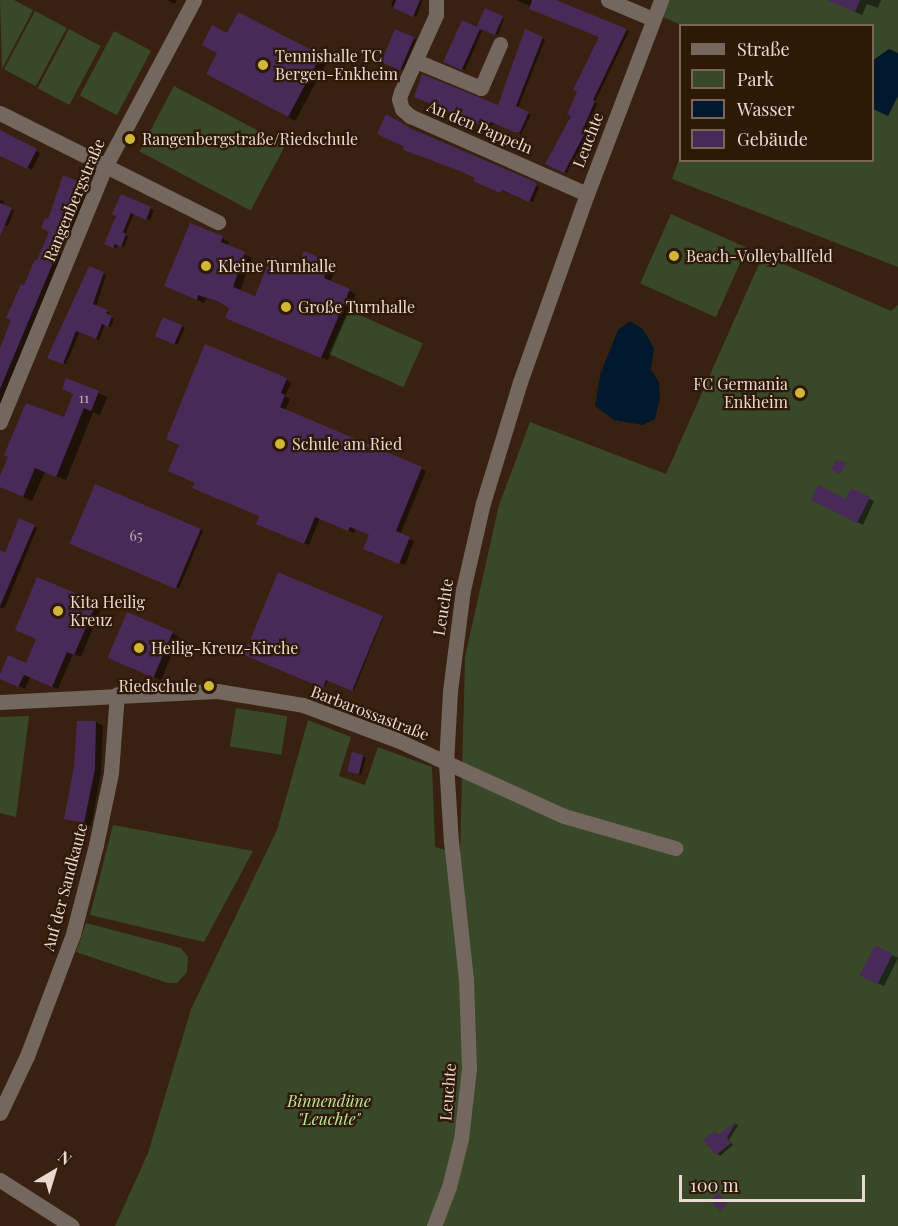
<!DOCTYPE html>
<html>
<head>
<meta charset="utf-8">
<style>
	body { margin:0 }
	#map { position:relative; width:898px; height:1226px; overflow:hidden; background:#382110; font-family:"Playfair Display",serif }
	div>[style] { position:absolute }
	.green>* { inset:0; background:#384828; transform-origin:0 0 }
	.water>* { inset:0; background:#00182b }
	.shadow>* { inset:0; background:#0007; transform-origin:0 0 }
	.building>* { inset:0; background:#492958; transform-origin:0 0 }
	.minor>* { height:15px; margin:-7.5px; padding:0 7.5px; transform-origin:7.5px; border-radius:7.5px; background:#73675e }
	.dots>* { width:16px; height:16px; translate:-50% -50%; box-sizing:border-box; border:3px solid #2e1806; border-radius:50% }
	span { translate:-50% -50%; white-space:nowrap; text-align:center; line-height:1.15; -webkit-text-stroke:4.5px #2e1806; paint-order:stroke }
	.number-label { font-size:14px; color:#c1aeb1 }
	.number-label span { -webkit-text-stroke-width:0 }
	.poi-label { font-size:16px; color:#e9dacf }
	.left { translate:0 -50%; text-align:left }
	.right { translate:-100% -50%; text-align:right }
	.street-label { font-size:16px; color:#e9dacf }
	.park-label { font-size:16px; color:#bfe997; font-style:italic }
	.legend { position:absolute; left:679px; top:24px; width:195px; height:138px; box-sizing:border-box; background:#2e1806; border:2px solid #796656; margin:0; padding:8px 10px; list-style:none; font-size:18px; color:#e9dacf }
	.legend li { display:flex; align-items:center; gap:12px; height:30px }
	.legend b { width:30px; border:2px solid #796656 }
	.north { position:absolute; left:24px; top:1142px; width:60px; height:60px; -webkit-text-stroke:4px #2e1806; paint-order:stroke; rotate:38deg; font-size:16px; font-weight:700; line-height:24px; text-align:center; color:#e9dacf }
	.north::after { content:''; display:block; margin:auto; width:21px; height:27px; background:#e9dacf; clip-path:polygon(50% 0,100% 100%,50% 72%,0 100%) }
	.scale { position:absolute; left:679px; top:1175px; width:186px; height:27px; box-sizing:border-box; border:3px solid #e9dacf; border-top:0; padding-left:8px; font-size:18px; line-height:21px; white-space:nowrap; color:#e9dacf; -webkit-text-stroke:4px #2e1806; paint-order:stroke }
</style>
</head>
<body>
<div id="map">
	<div class="green">
		<i style="clip-path:polygon(0 0,14px 0,33px 10px,2px 69px)"></i>
		<i style="clip-path:polygon(669px 0,898px 0,898px 267px,672px 179px,680px 157px,680px 160px,872px 160px,872px 26px,683px 26px,661px 16px)"></i>
		<i style="left:35px;top:11px;width:36px;height:66px;rotate:28deg"></i>
		<i style="left:69px;top:29px;width:36px;height:67px;rotate:28deg"></i>
		<i style="left:114px;top:31px;width:42px;height:73px;rotate:28deg"></i>
		<i style="left:174px;top:86px;width:126px;height:74px;rotate:28deg"></i>
		<i style="left:671px;top:214px;width:83px;height:76px;rotate:24deg"></i>
		<i style="clip-path:polygon(763px 255px,891px 311px,898px 305px,898px 1226px,115px 1226px,148px 1153px,191px 1009px,277px 830px,308px 720px,351px 737px,339px 776px,365px 785px,378px 747px,432px 767px,435px 847px,460px 854px,465px 657px,499px 505px,530px 422px,666px 474px)"></i>
		<i style="left:348px;top:310px;width:82px;height:48px;rotate:24deg"></i>
		<i style="left:236px;top:708px;width:52px;height:39px;rotate:9deg"></i>
		<i style="clip-path:polygon(29px 716px,16px 817px,0 813px,0 717px)"></i>
		<i style="clip-path:polygon(113px 825px,253px 851px,204px 942px,90px 915px)"></i>
		<i style="clip-path:polygon(86px 923px,181px 948px,188px 957px,187px 972px,177px 983px,168px 983px,76px 952px)"></i>
	</div>
	<div class="water">
		<i style="clip-path:polygon(889px 49px,898px 53px,898px 96px,888px 116px,873px 109px,872px 61px)"></i>
		<i style="clip-path:polygon(630px 321px,643px 329px,654px 348px,651px 370px,659px 382px,660px 397px,655px 419px,643px 425px,614px 420px,595px 406px,601px 372px,618px 330px)"></i>
	</div>
	<div class="shadow">
		<i style="clip-path:polygon(167px 0,177px 0,175px 4px)"></i>
		<i style="clip-path:polygon(393px 0,423px 0,416px 17px,391px 6px)"></i>
		<i style="clip-path:polygon(516px 0,553px 0,629px 31px,595px 102px,597px 104px,585px 131px,588px 133px,567px 173px,547px 164px,572px 115px,601px 37px)"></i>
		<i style="clip-path:polygon(828px 0,881px 0,878px 8px,867px 4px,862px 15px)"></i>
		<i style="left:239px;top:14px;width:100px;height:68px;rotate:28deg"></i>
		<i style="clip-path:polygon(501px 17px,504px 18px,498px 35px,479px 26px)"></i>
		<i style="clip-path:polygon(463px 22px,482px 31px,465px 70px,448px 63px)"></i>
		<i style="left:395px;top:31px;width:23px;height:33px;rotate:23deg"></i>
		<i style="clip-path:polygon(542px 38px,545px 40px,518px 108px,531px 115px,521px 134px,494px 123px,490px 127px,419px 98px,499px 107px)"></i>
		<i style="clip-path:polygon(411px 131px,539px 187px,533px 202px,478px 182px,476px 177px,435px 159px,433px 162px,379px 134px)"></i>
		<i style="clip-path:polygon(0 132px,40px 153px,32px 170px,0 152px)"></i>
		<i style="clip-path:polygon(64px 177px,89px 188px,71px 231px,69px 230px,58px 252px,64px 256px,0 407px,0 351px,24px 287px,51px 232px,49px 221px)"></i>
		<i style="clip-path:polygon(121px 196px,154px 210px,150px 220px,134px 213px,125px 235px,128px 237px,124px 247px,118px 245px,116px 248px,108px 245px)"></i>
		<i style="clip-path:polygon(0 199px,4px 201px,3px 205px,14px 211px,8px 226px,0 223px)"></i>
		<i style="clip-path:polygon(191px 225px,222px 238px,229px 242px,227px 246px,252px 258px,240px 291px,255px 298px,298px 269px,329px 264px,336px 268px,330px 282px,356px 294px,328px 360px,234px 321px,231px 308px,227px 305px,206px 298px,204px 303px,165px 286px)"></i>
		<i style="clip-path:polygon(103px 273px,106px 275px,96px 307px,110px 313px,109px 316px,114px 319px,111px 327px,105px 325px,99px 340px,80px 331px,66px 364px,52px 359px)"></i>
		<i style="clip-path:polygon(164px 318px,185px 328px,177px 345px,159px 337px)"></i>
		<i style="clip-path:polygon(67px 380px,107px 397px,100px 415px,93px 412px,66px 480px,45px 472px,32px 501px,0 486px,0 480px,64px 419px,75px 395px)"></i>
		<i style="clip-path:polygon(286px 380px,291px 383px,285px 396px,290px 399px,285px 411px,426px 471px,400px 535px,414px 541px,405px 565px,369px 552px,370px 535px,355px 529px,354px 533px,320px 518px,309px 545px,262px 526px,261px 516px,199px 490px)"></i>
		<i style="clip-path:polygon(852px 490px,874px 501px,863px 525px,818px 502px,847px 501px)"></i>
		<i style="clip-path:polygon(20px 520px,37px 528px,4px 609px,0 607px,0 552px,6px 555px)"></i>
		<i style="clip-path:polygon(200px 529px,203px 531px,179px 588px,75px 545px)"></i>
		<i style="clip-path:polygon(279px 574px,383px 618px,354px 690px,328px 680px,325px 687px,246px 655px)"></i>
		<i style="clip-path:polygon(96px 603px,102px 606px,81px 657px,73px 654px,58px 689px,30px 677px,25px 689px,0 678px,27px 665px,37px 639px)"></i>
		<i style="clip-path:polygon(172px 633px,179px 637px,161px 680px,116px 661px)"></i>
		<i style="clip-path:polygon(96px 722px,103px 726px,101px 774px,91px 826px,66px 818px)"></i>
		<i style="clip-path:polygon(363px 756px,366px 758px,361px 775px,351px 772px)"></i>
		<i style="clip-path:polygon(875px 947px,898px 958px,884px 986px,867px 978px)"></i>
		<i style="clip-path:polygon(736px 1124px,738px 1125px,729px 1140px,733px 1145px,720px 1156px,705px 1141px,715px 1133px,719px 1136px)"></i>
	</div>
	<div class="building">
		<i style="clip-path:polygon(396px 0,420px 0,413px 17px,393px 8px)"></i>
		<i style="clip-path:polygon(532px 0,556px 0,627px 29px,593px 100px,595px 101px,583px 129px,586px 131px,564px 173px,545px 164px,571px 116px,567px 114px,577px 92px,573px 90px,599px 37px,529px 9px)"></i>
		<i style="clip-path:polygon(827px 0,860px 0,855px 12px)"></i>
		<i style="left:485px;top:8px;width:20px;height:21px;rotate:24deg"></i>
		<i style="clip-path:polygon(238px 12px,321px 55px,288px 117px,206px 74px,217px 53px,202px 45px,212px 25px,227px 33px)"></i>
		<i style="left:462px;top:20px;width:20px;height:46px;rotate:24deg"></i>
		<i style="left:395px;top:29px;width:21px;height:36px;rotate:23deg"></i>
		<i style="clip-path:polygon(525px 29px,543px 37px,516px 106px,529px 112px,520px 132px,517px 133px,491px 122px,486px 127px,414px 97px,422px 74px,498px 105px)"></i>
		<i style="clip-path:polygon(386px 114px,412px 129px,533px 181px,537px 184px,529px 202px,502px 190px,500px 193px,473px 181px,475px 178px,460px 171px,403px 150px,404px 147px,377px 134px)"></i>
		<i style="clip-path:polygon(0 130px,37px 149px,27px 169px,0 156px)"></i>
		<i style="clip-path:polygon(63px 175px,83px 183px,64px 229px,62px 228px,52px 248px,58px 251px,0 389px,0 348px,11px 320px,6px 318px,21px 284px,24px 285px,35px 259px,37px 260px,49px 232px,41px 228px,45px 218px,48px 219px)"></i>
		<i style="clip-path:polygon(121px 194px,151px 207px,146px 220px,131px 213px,123px 232px,126px 234px,121px 247px,115px 244px,113px 248px,104px 244px,116px 216px,112px 214px)"></i>
		<i style="clip-path:polygon(0 203px,12px 208px,0 236px)"></i>
		<i style="clip-path:polygon(190px 223px,223px 236px,221px 242px,245px 252px,233px 287px,255px 296px,271px 256px,297px 267px,304px 251px,330px 262px,324px 278px,350px 289px,321px 358px,225px 318px,229px 308px,219px 302px,198px 295px,197px 300px,164px 286px)"></i>
		<i style="clip-path:polygon(89px 266px,104px 272px,93px 304px,108px 310px,106px 313px,112px 316px,108px 327px,102px 324px,96px 339px,76px 331px,63px 364px,47px 358px)"></i>
		<i style="left:163px;top:317px;width:21px;height:21px;rotate:23deg"></i>
		<i style="clip-path:polygon(205px 344px,287px 378px,281px 393px,285px 395px,280px 407px,422px 467px,396px 531px,410px 537px,399px 564px,363px 549px,369px 535px,350px 527px,348px 531px,315px 517px,304px 544px,256px 524px,259px 516px,192px 488px,195px 483px,168px 471px,179px 445px,166px 439px)"></i>
		<i style="clip-path:polygon(66px 378px,99px 391px,91px 411px,84px 408px,56px 477px,35px 468px,23px 497px,0 487px,0 476px,8px 457px,4px 455px,26px 403px,64px 417px,73px 394px,62px 389px)"></i>
		<i style="clip-path:polygon(836px 460px,846px 463px,840px 474px,831px 470px)"></i>
		<i style="left:95px;top:484px;width:115px;height:65px;rotate:23deg"></i>
		<i style="clip-path:polygon(818px 485px,846px 499px,851px 488px,870px 497px,857px 523px,811px 500px)"></i>
		<i style="clip-path:polygon(19px 518px,35px 525px,0 606px,0 550px,5px 553px)"></i>
		<i style="clip-path:polygon(278px 572px,383px 616px,352px 691px,326px 680px,323px 688px,244px 655px)"></i>
		<i style="clip-path:polygon(37px 577px,97px 602px,74px 655px,67px 652px,52px 687px,24px 675px,18px 687px,0 679px,0 674px,8px 655px,26px 663px,36px 639px,15px 630px)"></i>
		<i style="left:127px;top:612px;width:50px;height:50px;rotate:23deg"></i>
		<i style="clip-path:polygon(77px 721px,96px 721px,95px 769px,84px 823px,64px 819px,74px 767px)"></i>
		<i style="left:352px;top:752px;width:12px;height:20px;rotate:14deg"></i>
		<i style="left:875px;top:945px;width:20px;height:34px;rotate:27deg"></i>
		<i style="clip-path:polygon(736px 1122px,727px 1138px,731px 1143px,716px 1155px,703px 1140px,715px 1131px,718px 1135px)"></i>
		<i style="left:718px;top:1193px;width:14px;height:11px;rotate:45deg"></i>
	</div>
	<div class="minor">
		<i style="left:436px;top:0;width:15px;rotate:90deg"></i>
		<i style="left:436px;top:15px;width:85px;rotate:114.4deg"></i>
		<i style="left:401px;top:92px;width:7px;rotate:106deg"></i>
		<i style="left:399px;top:99px;width:10px;rotate:73deg"></i>
		<i style="left:402px;top:109px;width:11px;rotate:41deg"></i>
		<i style="left:410px;top:116px;width:193px;rotate:23.8deg"></i>
		<i style="left:608px;top:0;width:49px;rotate:22.9deg"></i>
		<i style="left:416px;top:61px;width:70px;rotate:22.6deg"></i>
		<i style="left:481px;top:88px;width:48px;rotate:-66.6deg"></i>
		<i style="left:0;top:113px;width:244px;rotate:26.6deg"></i>
		<i style="left:0;top:422px;width:278px;rotate:-67.6deg"></i>
		<i style="left:106px;top:165px;width:187px;rotate:-61.9deg"></i>
		<i style="left:0;top:702px;width:217px;rotate:-2.9deg"></i>
		<i style="left:217px;top:691px;width:87px;rotate:9.2deg"></i>
		<i style="left:303px;top:705px;width:100px;rotate:20.4deg"></i>
		<i style="left:397px;top:740px;width:183px;rotate:24.5deg"></i>
		<i style="left:564px;top:816px;width:116px;rotate:16.1deg"></i>
		<i style="left:0;top:1113px;width:63px;rotate:-64.7deg"></i>
		<i style="left:27px;top:1056px;width:130px;rotate:-69.3deg"></i>
		<i style="left:73px;top:934px;width:92px;rotate:-75.5deg"></i>
		<i style="left:96px;top:845px;width:74px;rotate:-78.2deg"></i>
		<i style="left:111px;top:773px;width:79px;rotate:-85.7deg"></i>
		<i style="left:0;top:1180px;width:85px;rotate:32.6deg"></i>
		<i style="left:434px;top:1226px;width:42px;rotate:-69deg"></i>
		<i style="left:449px;top:1187px;width:49px;rotate:-76deg"></i>
		<i style="left:461px;top:1139px;width:70px;rotate:-83.5deg"></i>
		<i style="left:469px;top:1069px;width:90px;rotate:-91.9deg"></i>
		<i style="left:466px;top:979px;width:138px;rotate:-96.2deg"></i>
		<i style="left:451px;top:842px;width:79px;rotate:-93.6deg"></i>
		<i style="left:446px;top:763px;width:72px;rotate:-86.8deg"></i>
		<i style="left:450px;top:691px;width:102px;rotate:-82.7deg"></i>
		<i style="left:463px;top:590px;width:89px;rotate:-77.1deg"></i>
		<i style="left:483px;top:503px;width:127px;rotate:-73deg"></i>
		<i style="left:520px;top:382px;width:200px;rotate:-70.4deg"></i>
		<i style="left:587px;top:194px;width:208px;rotate:-69.1deg"></i>
	</div>
	<div class="dots">
		<i style="left:263px;top:65px;background:#d1b736"></i>
		<i style="left:130px;top:139px;background:#d1b736"></i>
		<i style="left:674px;top:256px;background:#d1b736"></i>
		<i style="left:206px;top:266px;background:#d1b736"></i>
		<i style="left:286px;top:307px;background:#d1b736"></i>
		<i style="left:800px;top:393px;background:#d1b736"></i>
		<i style="left:280px;top:444px;background:#d1b736"></i>
		<i style="left:58px;top:611px;background:#d1b736"></i>
		<i style="left:139px;top:648px;background:#d1b736"></i>
		<i style="left:209px;top:686px;background:#d1b736"></i>
	</div>
	<div class="number-label">
		<span style="left:84px;top:398px">11</span>
		<span style="left:136px;top:536px">65</span>
	</div>
	<div class="poi-label">
		<span class="left" style="left:275px;top:65px">Tennishalle TC<br>Bergen-Enkheim</span>
		<span class="left" style="left:142px;top:139px">Rangenbergstraße/Riedschule</span>
		<span class="left" style="left:686px;top:256px">Beach-Volleyballfeld</span>
		<span class="left" style="left:218px;top:266px">Kleine Turnhalle</span>
		<span class="left" style="left:298px;top:307px">Große Turnhalle</span>
		<span class="right" style="left:788px;top:393px">FC Germania<br>Enkheim</span>
		<span class="left" style="left:292px;top:444px">Schule am Ried</span>
		<span class="left" style="left:70px;top:611px">Kita Heilig<br>Kreuz</span>
		<span class="left" style="left:151px;top:648px">Heilig-Kreuz-Kirche</span>
		<span class="right" style="left:197px;top:686px">Riedschule</span>
	</div>
	<div class="street-label">
		<span style="left:480px;top:127px;rotate:23deg">An den Pappeln</span>
		<span style="left:588px;top:140px;rotate:-69deg">Leuchte</span>
		<span style="left:74px;top:200px;rotate:-67deg">Rangenbergstraße</span>
		<span style="left:443px;top:607px;rotate:-81deg">Leuchte</span>
		<span style="left:370px;top:713px;rotate:21deg">Barbarossastraße</span>
		<span style="left:65px;top:887px;rotate:-75deg">Auf der Sandkaute</span>
		<span style="left:448px;top:1092px;rotate:-85deg">Leuchte</span>
	</div>
	<div class="park-label">
		<span style="left:329px;top:1110px">Binnendüne<br>"Leuchte"</span>
	</div>
	<ul class="legend">
	<li><b style="height:8px;background:#73675e"></b>Straße</li>
	<li><b style="height:16px;background:#384828"></b>Park</li>
	<li><b style="height:16px;background:#00182b"></b>Wasser</li>
	<li><b style="height:16px;background:#492958"></b>Gebäude</li>
	</ul>
	<div class="north">N</div>
	<div class="scale">100 m</div>
</div>
</body>
</html>
